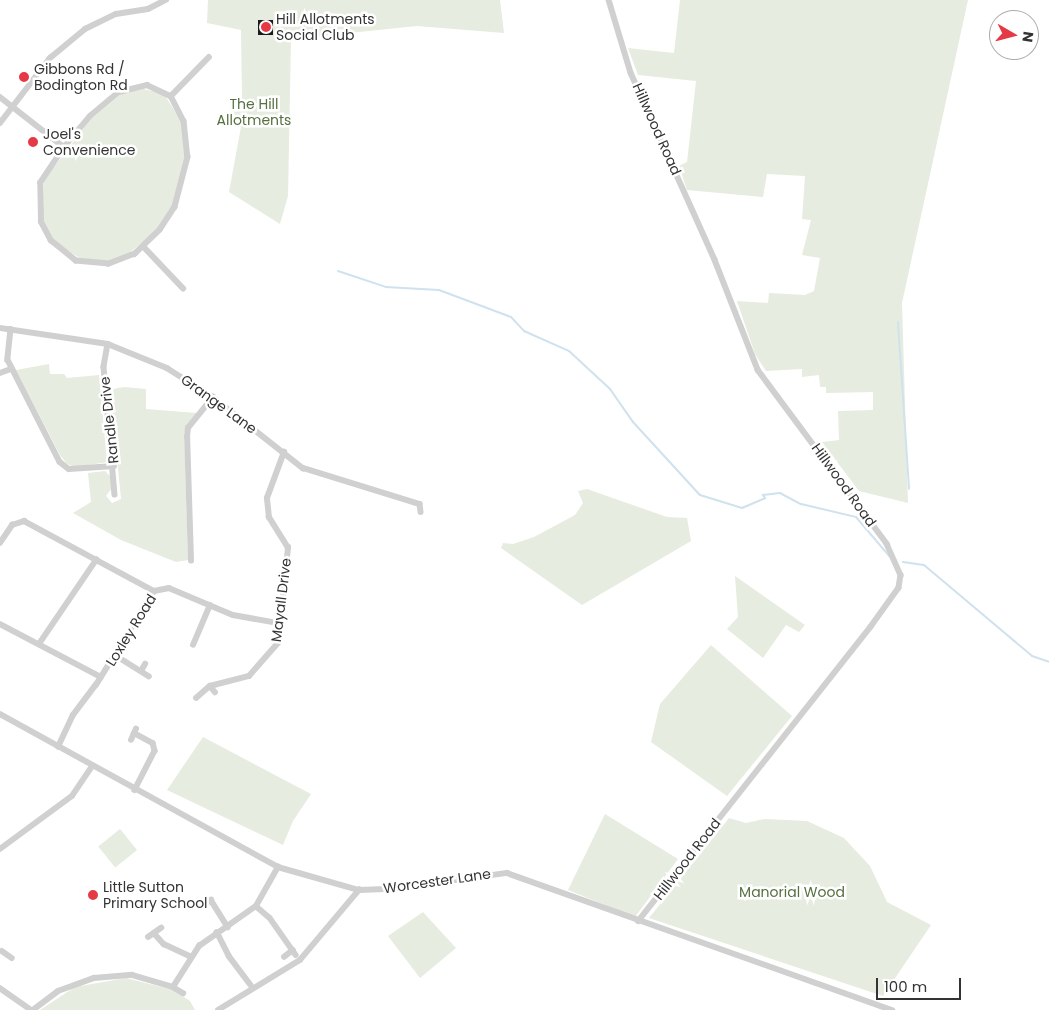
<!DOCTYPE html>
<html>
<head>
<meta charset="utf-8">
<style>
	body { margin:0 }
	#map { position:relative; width:1049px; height:1010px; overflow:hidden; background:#fff; font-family:Poppins,sans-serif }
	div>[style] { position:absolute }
	.green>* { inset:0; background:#e6ecdf; transform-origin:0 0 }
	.stream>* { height:2px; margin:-1px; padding:0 1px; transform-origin:1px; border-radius:1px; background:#cfe2ee }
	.building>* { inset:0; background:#1a1a1a; transform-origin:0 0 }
	.street>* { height:5.5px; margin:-2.75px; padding:0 2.75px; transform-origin:2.75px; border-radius:2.75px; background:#d0d0d0 }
	.dots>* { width:14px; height:14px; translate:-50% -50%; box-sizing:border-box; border:2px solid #fff; border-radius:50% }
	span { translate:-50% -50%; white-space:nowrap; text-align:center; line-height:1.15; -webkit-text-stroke:5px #fff; paint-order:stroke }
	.poi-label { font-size:14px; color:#333 }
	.left { translate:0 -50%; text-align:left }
	.park-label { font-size:14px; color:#56703f }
	.street-label { font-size:14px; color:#333 }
	.north { position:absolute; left:989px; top:10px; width:50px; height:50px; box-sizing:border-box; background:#fff; border:1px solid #adadad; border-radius:50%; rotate:98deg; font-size:14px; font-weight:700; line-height:20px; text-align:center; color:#333 }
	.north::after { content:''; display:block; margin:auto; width:18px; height:22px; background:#e63946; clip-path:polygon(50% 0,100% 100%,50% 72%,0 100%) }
	.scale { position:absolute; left:876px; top:978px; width:85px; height:22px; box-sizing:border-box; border:2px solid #333; border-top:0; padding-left:6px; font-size:15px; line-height:18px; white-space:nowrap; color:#333; -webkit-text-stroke:4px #fff; paint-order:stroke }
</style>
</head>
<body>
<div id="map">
	<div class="green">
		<i style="clip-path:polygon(208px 0,500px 0,504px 33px,417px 26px,291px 39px,288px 196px,280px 224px,229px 192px,241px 127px,230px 126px,230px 101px,242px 96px,241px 30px,207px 23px)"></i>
		<i style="clip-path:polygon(680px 0,968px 0,902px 303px,908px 503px,859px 491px,822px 442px,839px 440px,838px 411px,873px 410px,873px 392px,826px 393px,826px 387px,820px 387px,819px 375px,802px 377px,802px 369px,766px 371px,755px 354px,737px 301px,768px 303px,769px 293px,805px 295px,814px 291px,820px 258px,802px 255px,811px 220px,802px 219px,805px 176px,767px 174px,763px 197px,687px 190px,679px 166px,687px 162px,696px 81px,638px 75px,628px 48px,674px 53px)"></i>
		<i style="clip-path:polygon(139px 88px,164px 94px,181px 121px,186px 154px,175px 201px,155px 232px,128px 254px,113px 261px,83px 260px,55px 243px,43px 223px,44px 180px,90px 120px,121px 94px)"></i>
		<i style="clip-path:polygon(49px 364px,50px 374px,64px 374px,67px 378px,99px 375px,107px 462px,76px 467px,67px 464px,60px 455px,16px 370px)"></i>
		<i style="clip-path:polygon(125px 387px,146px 389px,146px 409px,197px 413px,184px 433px,188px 560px,176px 562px,121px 540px,73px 513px,91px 502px,88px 473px,105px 471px,110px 476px,112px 488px,106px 496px,112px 503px,121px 499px,110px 389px)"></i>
		<i style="clip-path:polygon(587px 489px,667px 517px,687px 518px,691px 541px,582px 605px,501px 548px,503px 543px,513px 544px,534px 537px,575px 515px,583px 503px,578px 491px)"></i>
		<i style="clip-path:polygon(735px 576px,805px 625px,799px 632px,786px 625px,763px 658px,727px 629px,738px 617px)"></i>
		<i style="clip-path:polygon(711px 645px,792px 716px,727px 796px,651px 742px,660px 704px)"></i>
		<i style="clip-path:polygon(203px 737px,311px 794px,293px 821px,283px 845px,167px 790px)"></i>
		<i style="clip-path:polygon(605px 814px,678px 859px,635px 917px,568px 890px)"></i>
		<i style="clip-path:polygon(729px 818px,746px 823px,764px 819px,807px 821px,844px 838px,870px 866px,887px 902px,931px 925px,883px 996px,649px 918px)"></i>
		<i style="left:120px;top:829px;width:27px;height:28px;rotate:51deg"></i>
		<i style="clip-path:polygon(423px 912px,456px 948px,420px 978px,388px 936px)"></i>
		<i style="clip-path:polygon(126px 978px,173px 990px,190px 1001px,195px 1010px,40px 1010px,75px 987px)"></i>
	</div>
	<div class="stream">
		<i style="left:338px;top:271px;width:51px;rotate:18.4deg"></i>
		<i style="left:386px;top:287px;width:53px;rotate:3.2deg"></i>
		<i style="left:439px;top:290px;width:77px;rotate:20.6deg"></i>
		<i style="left:511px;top:317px;width:19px;rotate:47deg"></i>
		<i style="left:524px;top:331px;width:49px;rotate:24deg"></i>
		<i style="left:569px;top:351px;width:56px;rotate:42.8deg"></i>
		<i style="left:610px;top:389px;width:40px;rotate:55.1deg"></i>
		<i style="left:633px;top:422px;width:99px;rotate:47.5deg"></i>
		<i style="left:700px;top:495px;width:44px;rotate:17.2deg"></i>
		<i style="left:742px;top:508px;width:25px;rotate:-23deg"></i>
		<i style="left:765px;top:498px;width:4px;rotate:-124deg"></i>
		<i style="left:763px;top:495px;width:17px;rotate:-7deg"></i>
		<i style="left:780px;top:493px;width:24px;rotate:28deg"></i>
		<i style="left:801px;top:504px;width:57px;rotate:13.3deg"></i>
		<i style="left:856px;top:517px;width:52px;rotate:49.6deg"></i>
		<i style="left:898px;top:322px;width:167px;rotate:86.2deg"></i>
		<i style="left:903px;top:562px;width:21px;rotate:8deg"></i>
		<i style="left:924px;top:565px;width:141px;rotate:40.1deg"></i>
		<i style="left:1032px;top:656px;width:18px;rotate:19deg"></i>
	</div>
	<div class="building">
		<i style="left:258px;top:20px;width:15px;height:15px"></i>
	</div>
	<div class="street">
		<i style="left:609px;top:0;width:76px;rotate:73.2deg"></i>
		<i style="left:631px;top:73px;width:205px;rotate:65.8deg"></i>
		<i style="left:715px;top:260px;width:118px;rotate:68.6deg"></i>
		<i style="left:758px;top:370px;width:217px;rotate:53.4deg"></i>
		<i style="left:887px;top:544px;width:34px;rotate:66deg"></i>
		<i style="left:901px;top:575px;width:13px;rotate:99deg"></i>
		<i style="left:899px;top:588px;width:48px;rotate:125.7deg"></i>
		<i style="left:871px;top:627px;width:375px;rotate:128.3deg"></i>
		<i style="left:147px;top:85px;width:26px;rotate:25deg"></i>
		<i style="left:171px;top:96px;width:28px;rotate:63deg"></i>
		<i style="left:184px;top:121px;width:36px;rotate:84deg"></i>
		<i style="left:188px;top:157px;width:52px;rotate:104.6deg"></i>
		<i style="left:175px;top:207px;width:27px;rotate:123deg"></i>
		<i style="left:160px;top:230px;width:35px;rotate:136deg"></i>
		<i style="left:135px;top:254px;width:28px;rotate:159deg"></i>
		<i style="left:109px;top:264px;width:33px;rotate:-175deg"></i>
		<i style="left:76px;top:261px;width:32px;rotate:-141deg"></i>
		<i style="left:51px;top:241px;width:21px;rotate:-118deg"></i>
		<i style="left:41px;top:222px;width:39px;rotate:-91deg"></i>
		<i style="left:40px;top:183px;width:43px;rotate:-56.3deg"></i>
		<i style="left:64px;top:147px;width:40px;rotate:-50deg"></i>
		<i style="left:90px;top:116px;width:38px;rotate:-40deg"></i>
		<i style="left:119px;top:92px;width:29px;rotate:-14deg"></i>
		<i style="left:171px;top:96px;width:54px;rotate:-45.7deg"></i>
		<i style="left:0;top:97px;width:81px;rotate:38deg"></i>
		<i style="left:0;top:123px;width:82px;rotate:-52.4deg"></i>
		<i style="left:50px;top:58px;width:45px;rotate:-39.6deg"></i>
		<i style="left:85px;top:29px;width:34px;rotate:-26deg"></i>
		<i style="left:116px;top:14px;width:32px;rotate:-9deg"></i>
		<i style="left:148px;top:9px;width:20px;rotate:-27deg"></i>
		<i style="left:144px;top:247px;width:57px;rotate:46.4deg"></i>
		<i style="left:0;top:328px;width:109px;rotate:8.4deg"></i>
		<i style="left:108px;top:344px;width:64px;rotate:22.1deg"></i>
		<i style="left:167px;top:368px;width:54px;rotate:32.2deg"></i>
		<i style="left:213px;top:397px;width:115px;rotate:38.3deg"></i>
		<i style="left:303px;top:468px;width:122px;rotate:17.1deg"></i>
		<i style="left:420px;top:504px;width:8px;rotate:83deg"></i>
		<i style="left:11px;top:329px;width:31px;rotate:96deg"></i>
		<i style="left:8px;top:360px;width:114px;rotate:63deg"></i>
		<i style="left:60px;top:462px;width:11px;rotate:38deg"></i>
		<i style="left:69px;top:469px;width:45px;rotate:-3.8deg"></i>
		<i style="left:108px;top:344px;width:23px;rotate:100deg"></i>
		<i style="left:104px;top:367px;width:128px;rotate:85.1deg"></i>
		<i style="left:0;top:373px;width:12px;rotate:-20deg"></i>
		<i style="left:0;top:543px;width:22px;rotate:-56deg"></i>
		<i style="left:12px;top:525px;width:13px;rotate:-18deg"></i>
		<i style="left:24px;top:521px;width:148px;rotate:28.3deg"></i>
		<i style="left:191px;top:561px;width:124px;rotate:-91.8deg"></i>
		<i style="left:187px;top:437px;width:9px;rotate:-84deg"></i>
		<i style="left:188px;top:428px;width:40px;rotate:-51deg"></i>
		<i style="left:0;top:624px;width:114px;rotate:27.7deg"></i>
		<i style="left:39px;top:644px;width:102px;rotate:-55.8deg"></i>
		<i style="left:193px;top:645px;width:43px;rotate:-67deg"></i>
		<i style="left:115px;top:655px;width:40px;rotate:32deg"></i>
		<i style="left:141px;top:671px;width:8px;rotate:-60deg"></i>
		<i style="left:210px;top:686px;width:8px;rotate:50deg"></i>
		<i style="left:196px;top:698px;width:18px;rotate:-41deg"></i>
		<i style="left:210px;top:686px;width:40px;rotate:-14.4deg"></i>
		<i style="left:249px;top:676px;width:44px;rotate:-48.7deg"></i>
		<i style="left:278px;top:643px;width:96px;rotate:-84deg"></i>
		<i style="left:288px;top:548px;width:36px;rotate:-122deg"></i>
		<i style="left:269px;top:518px;width:20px;rotate:-96deg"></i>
		<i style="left:267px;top:498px;width:49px;rotate:-69.7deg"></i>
		<i style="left:0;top:714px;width:317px;rotate:28.8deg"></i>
		<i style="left:278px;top:867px;width:84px;rotate:15.9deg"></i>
		<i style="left:359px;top:890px;width:32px;rotate:-2deg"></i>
		<i style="left:391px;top:889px;width:117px;rotate:-7.9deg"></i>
		<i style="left:507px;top:873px;width:409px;rotate:19.6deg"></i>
		<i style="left:134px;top:733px;width:21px;rotate:28deg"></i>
		<i style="left:153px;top:743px;width:8px;rotate:76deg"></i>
		<i style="left:155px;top:751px;width:44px;rotate:117.1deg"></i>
		<i style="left:131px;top:740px;width:12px;rotate:-66deg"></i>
		<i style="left:58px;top:747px;width:35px;rotate:-65deg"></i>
		<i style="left:73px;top:715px;width:38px;rotate:-53deg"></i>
		<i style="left:96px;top:685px;width:110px;rotate:-58.3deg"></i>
		<i style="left:154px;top:591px;width:15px;rotate:-11deg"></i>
		<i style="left:169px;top:588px;width:69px;rotate:22.9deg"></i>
		<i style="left:233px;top:615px;width:46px;rotate:10.1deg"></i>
		<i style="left:0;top:849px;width:89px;rotate:-36.4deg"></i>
		<i style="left:72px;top:796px;width:36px;rotate:-56deg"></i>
		<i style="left:202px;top:906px;width:11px;rotate:-34deg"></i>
		<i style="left:211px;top:900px;width:32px;rotate:58deg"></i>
		<i style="left:256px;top:906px;width:18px;rotate:41deg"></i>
		<i style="left:270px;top:918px;width:45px;rotate:54.9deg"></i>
		<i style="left:217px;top:932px;width:27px;rotate:63deg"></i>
		<i style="left:229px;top:956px;width:36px;rotate:53deg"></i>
		<i style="left:154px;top:933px;width:15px;rotate:48deg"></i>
		<i style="left:164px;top:944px;width:29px;rotate:25deg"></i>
		<i style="left:148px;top:937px;width:16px;rotate:-35deg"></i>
		<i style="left:2px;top:951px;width:12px;rotate:35deg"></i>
		<i style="left:284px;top:957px;width:11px;rotate:-38deg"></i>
		<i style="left:173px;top:987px;width:12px;rotate:31deg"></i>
		<i style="left:0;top:988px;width:39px;rotate:35deg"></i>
		<i style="left:33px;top:1010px;width:31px;rotate:-37deg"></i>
		<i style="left:58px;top:991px;width:38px;rotate:-20deg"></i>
		<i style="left:94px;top:978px;width:38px;rotate:-5deg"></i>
		<i style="left:132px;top:975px;width:43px;rotate:16.3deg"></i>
		<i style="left:173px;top:987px;width:49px;rotate:-57.6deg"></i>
		<i style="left:199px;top:946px;width:70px;rotate:-35.1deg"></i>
		<i style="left:256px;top:906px;width:45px;rotate:-60.6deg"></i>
		<i style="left:218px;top:1010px;width:96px;rotate:-31.4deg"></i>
		<i style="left:300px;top:960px;width:92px;rotate:-49.9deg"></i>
	</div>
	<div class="dots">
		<i style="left:266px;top:27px;background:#e63946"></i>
		<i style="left:24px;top:77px;background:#e63946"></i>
		<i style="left:33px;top:142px;background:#e63946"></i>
		<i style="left:93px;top:895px;background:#e63946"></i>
	</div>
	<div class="poi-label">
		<span class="left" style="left:276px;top:27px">Hill Allotments<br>Social Club</span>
		<span class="left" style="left:34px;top:77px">Gibbons Rd /<br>Bodington Rd</span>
		<span class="left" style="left:43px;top:142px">Joel's<br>Convenience</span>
		<span class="left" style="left:103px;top:895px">Little Sutton<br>Primary School</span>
	</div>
	<div class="park-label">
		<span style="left:254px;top:112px">The Hill<br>Allotments</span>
		<span style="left:792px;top:892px">Manorial Wood</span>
	</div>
	<div class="street-label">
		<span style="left:657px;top:129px;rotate:66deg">Hillwood Road</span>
		<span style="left:219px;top:404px;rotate:36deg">Grange Lane</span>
		<span style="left:109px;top:420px;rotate:-96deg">Randle Drive</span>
		<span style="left:844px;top:485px;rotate:54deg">Hillwood Road</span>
		<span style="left:281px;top:600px;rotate:-83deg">Mayall Drive</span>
		<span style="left:131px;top:630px;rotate:-58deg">Loxley Road</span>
		<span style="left:687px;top:859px;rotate:-52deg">Hillwood Road</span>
		<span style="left:437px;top:881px;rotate:-8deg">Worcester Lane</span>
	</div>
	<div class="north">N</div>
	<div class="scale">100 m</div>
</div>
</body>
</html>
